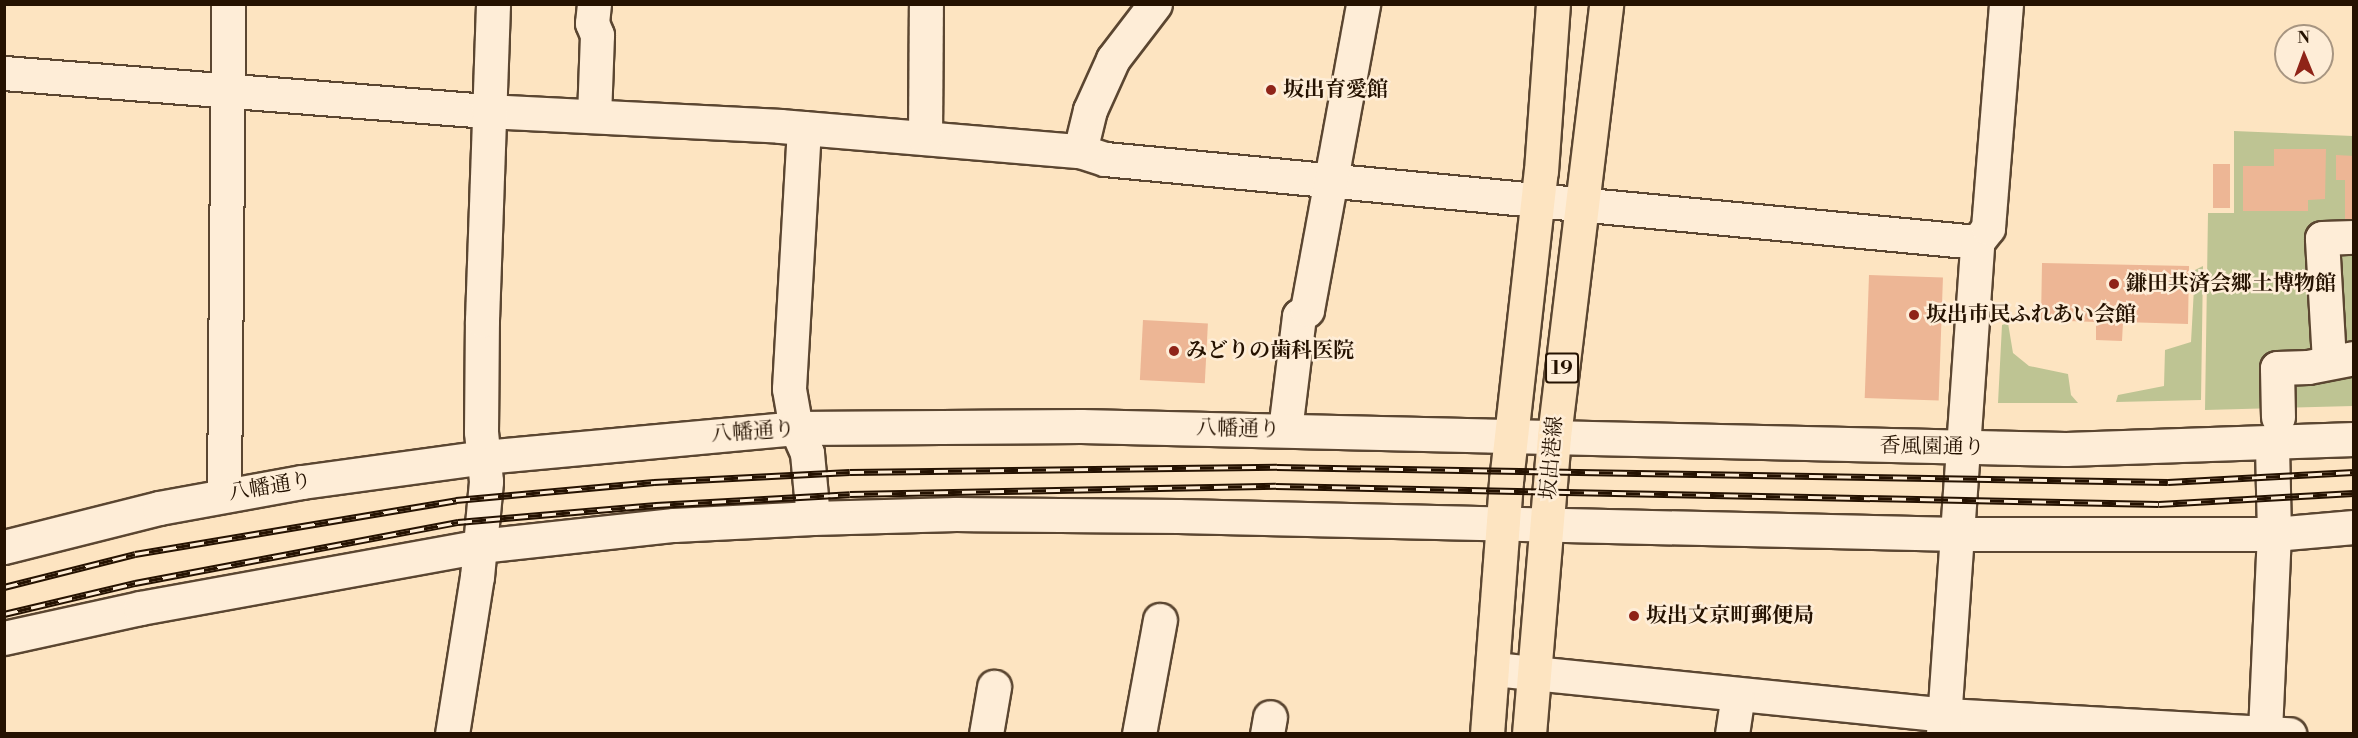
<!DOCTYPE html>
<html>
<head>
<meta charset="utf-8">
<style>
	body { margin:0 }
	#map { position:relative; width:2358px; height:738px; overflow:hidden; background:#fde4c1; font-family:"Libre Bodoni","Noto Serif JP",serif }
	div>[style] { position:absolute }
	.green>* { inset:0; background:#bec493 }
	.building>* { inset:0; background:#edb695; transform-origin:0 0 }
	.roads { filter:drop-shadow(2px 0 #5b4631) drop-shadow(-2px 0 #5b4631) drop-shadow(0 2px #5b4631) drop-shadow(0 -2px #5b4631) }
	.minor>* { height:33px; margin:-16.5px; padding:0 16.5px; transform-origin:16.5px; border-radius:16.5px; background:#feedd7 }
	.major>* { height:33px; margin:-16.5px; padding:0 16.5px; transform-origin:16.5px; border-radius:16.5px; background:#fde4c1 }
	.rail>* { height:7px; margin-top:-3.5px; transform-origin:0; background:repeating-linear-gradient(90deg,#feedd7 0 14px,#251201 0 28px); box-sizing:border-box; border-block:2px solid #251201 }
	.dots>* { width:16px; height:16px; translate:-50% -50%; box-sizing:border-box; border:3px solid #feedd7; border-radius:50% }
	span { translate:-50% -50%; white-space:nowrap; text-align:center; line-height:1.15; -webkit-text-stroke:5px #feedd7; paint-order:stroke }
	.shield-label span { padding:2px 4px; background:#feedd7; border:2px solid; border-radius:4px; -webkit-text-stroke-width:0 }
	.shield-label { font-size:20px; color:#251201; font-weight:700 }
	.poi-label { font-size:21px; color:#251201; font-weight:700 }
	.left { translate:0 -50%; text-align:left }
	.street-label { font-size:21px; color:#251201 }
	.frame { position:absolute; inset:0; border:6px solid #251201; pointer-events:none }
	.north { position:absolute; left:2274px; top:24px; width:60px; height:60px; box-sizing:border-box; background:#feedd7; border:2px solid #a79581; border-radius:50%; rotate:359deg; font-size:16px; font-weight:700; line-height:24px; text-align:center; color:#251201 }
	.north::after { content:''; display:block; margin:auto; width:21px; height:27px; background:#8f2418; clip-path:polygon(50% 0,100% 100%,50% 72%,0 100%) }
</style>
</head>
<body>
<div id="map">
	<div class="green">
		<i style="clip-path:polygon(2234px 131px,2353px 136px,2353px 406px,2205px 410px,2208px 213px,2234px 213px)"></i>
		<i style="clip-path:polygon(2203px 266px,2201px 400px,2116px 402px,2118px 395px,2164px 386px,2165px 350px,2191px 342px,2195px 270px)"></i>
		<i style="clip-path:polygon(2008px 323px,2013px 353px,2029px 366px,2068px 374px,2071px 395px,2078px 403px,1998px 403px,2002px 325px)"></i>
	</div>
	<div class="building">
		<i style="clip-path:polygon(2274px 149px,2326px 149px,2325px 199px,2308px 200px,2308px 211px,2243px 211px,2243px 166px,2274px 166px)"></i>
		<i style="clip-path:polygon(2336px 155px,2354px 156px,2354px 219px,2345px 219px,2345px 180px,2336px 180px)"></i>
		<i style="left:2213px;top:164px;width:17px;height:44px"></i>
		<i style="clip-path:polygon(2042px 263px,2189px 266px,2188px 324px,2123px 322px,2122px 341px,2096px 340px,2096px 322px,2041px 320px)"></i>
		<i style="left:1869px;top:275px;width:74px;height:123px;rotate:2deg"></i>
		<i style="left:1143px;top:320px;width:65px;height:60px;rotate:3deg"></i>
	</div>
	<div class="roads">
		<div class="minor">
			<i style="left:594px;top:4px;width:19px;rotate:96deg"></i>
			<i style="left:592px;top:23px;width:13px;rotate:67deg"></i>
			<i style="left:597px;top:35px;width:80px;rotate:92.1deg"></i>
			<i style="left:4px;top:73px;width:485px;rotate:4.5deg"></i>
			<i style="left:488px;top:111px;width:292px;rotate:2.9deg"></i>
			<i style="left:780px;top:126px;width:301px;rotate:4.8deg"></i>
			<i style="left:1080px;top:151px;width:26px;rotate:18deg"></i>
			<i style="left:1105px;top:159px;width:876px;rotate:5.44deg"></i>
			<i style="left:804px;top:128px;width:261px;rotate:93.3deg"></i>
			<i style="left:789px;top:389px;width:40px;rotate:80deg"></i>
			<i style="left:796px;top:428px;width:27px;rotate:66deg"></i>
			<i style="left:807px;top:453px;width:65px;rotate:84.7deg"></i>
			<i style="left:925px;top:138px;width:134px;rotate:-89.6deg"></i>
			<i style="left:1080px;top:151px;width:42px;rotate:-76.3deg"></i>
			<i style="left:1090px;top:110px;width:56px;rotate:-65.7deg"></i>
			<i style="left:1113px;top:59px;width:69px;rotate:-52.6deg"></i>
			<i style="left:2329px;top:361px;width:123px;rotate:-93.3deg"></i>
			<i style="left:2322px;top:238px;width:32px;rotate:-2deg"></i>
			<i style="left:2278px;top:417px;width:49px;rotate:-91.2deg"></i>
			<i style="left:2277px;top:368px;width:31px;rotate:-2deg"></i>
			<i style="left:2308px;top:367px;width:47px;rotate:-11.1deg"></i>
			<i style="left:1285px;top:430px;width:115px;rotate:-83deg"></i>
			<i style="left:1299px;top:316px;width:10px;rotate:-37deg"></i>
			<i style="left:1307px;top:310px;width:311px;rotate:-79.6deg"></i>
			<i style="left:224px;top:494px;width:490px;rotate:-89.5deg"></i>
			<i style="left:4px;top:547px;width:160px;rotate:-14.1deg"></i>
			<i style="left:159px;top:508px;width:145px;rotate:-10.3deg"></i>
			<i style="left:302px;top:482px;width:184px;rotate:-7.8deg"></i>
			<i style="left:484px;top:457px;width:313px;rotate:-5.3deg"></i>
			<i style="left:796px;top:428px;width:285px;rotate:-0.4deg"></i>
			<i style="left:1081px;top:426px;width:985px;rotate:1.34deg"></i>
			<i style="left:2066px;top:449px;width:288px;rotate:-2deg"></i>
			<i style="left:4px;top:638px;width:139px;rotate:-12.4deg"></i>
			<i style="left:140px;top:608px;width:346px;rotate:-10.3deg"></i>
			<i style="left:480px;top:546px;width:195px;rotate:-6.2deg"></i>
			<i style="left:674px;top:525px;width:139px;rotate:-2.9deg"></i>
			<i style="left:813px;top:518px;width:143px;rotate:-1.6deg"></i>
			<i style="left:956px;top:514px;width:222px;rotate:0.5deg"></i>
			<i style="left:1178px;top:516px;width:780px;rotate:1.32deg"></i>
			<i style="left:1958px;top:534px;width:316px"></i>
			<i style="left:2274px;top:534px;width:80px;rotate:-5deg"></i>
			<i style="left:1494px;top:669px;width:453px;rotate:5.8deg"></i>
			<i style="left:1945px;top:715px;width:345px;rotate:3.2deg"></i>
			<i style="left:2265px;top:731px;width:197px;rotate:-87.4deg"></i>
			<i style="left:2274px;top:534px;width:90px;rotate:-91.3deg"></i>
			<i style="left:452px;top:734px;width:159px;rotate:-81deg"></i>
			<i style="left:477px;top:577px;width:96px;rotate:-84.6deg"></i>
			<i style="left:486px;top:481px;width:49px;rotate:-95.8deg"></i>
			<i style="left:481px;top:432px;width:112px;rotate:-89.5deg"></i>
			<i style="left:482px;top:320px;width:316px;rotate:-88deg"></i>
			<i style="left:986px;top:734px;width:48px;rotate:-80.3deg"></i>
			<i style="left:1139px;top:734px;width:116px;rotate:-79.6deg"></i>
			<i style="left:1267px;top:734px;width:17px;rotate:-80deg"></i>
			<i style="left:1732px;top:734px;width:40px;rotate:-81.5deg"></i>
			<i style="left:1943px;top:734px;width:493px;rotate:-86deg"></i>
			<i style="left:1977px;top:242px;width:18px;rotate:-52deg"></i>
			<i style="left:1988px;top:228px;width:225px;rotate:-85.4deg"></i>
		</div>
		<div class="major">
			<i style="left:1487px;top:734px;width:254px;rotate:-85.7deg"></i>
			<i style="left:1506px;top:481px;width:312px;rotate:-83.6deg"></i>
			<i style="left:1541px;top:171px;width:167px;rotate:-85.9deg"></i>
			<i style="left:1529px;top:734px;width:299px;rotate:-85.2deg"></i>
			<i style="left:1554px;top:436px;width:435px;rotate:-83.1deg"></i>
		</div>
	</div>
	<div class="rail">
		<i style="left:4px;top:587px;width:135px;rotate:-14.1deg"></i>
		<i style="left:135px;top:554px;width:326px;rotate:-9.5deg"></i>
		<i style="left:456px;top:500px;width:199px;rotate:-5.2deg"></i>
		<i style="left:654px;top:482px;width:196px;rotate:-2.9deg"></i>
		<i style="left:850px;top:472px;width:427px;rotate:-0.7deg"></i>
		<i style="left:1277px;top:467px;width:891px;rotate:0.96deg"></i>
		<i style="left:2168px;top:482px;width:186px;rotate:-3.1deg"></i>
		<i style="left:4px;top:614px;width:135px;rotate:-13.3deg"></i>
		<i style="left:135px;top:583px;width:329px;rotate:-10.7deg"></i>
		<i style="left:458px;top:522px;width:199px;rotate:-4.9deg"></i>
		<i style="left:656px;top:505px;width:194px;rotate:-3.2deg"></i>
		<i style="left:850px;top:494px;width:426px;rotate:-1.1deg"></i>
		<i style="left:1276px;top:486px;width:883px;rotate:1.17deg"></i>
		<i style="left:2159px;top:504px;width:195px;rotate:-3.2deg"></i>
	</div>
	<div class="dots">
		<i style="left:1271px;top:90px;background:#8f2418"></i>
		<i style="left:2114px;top:284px;background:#8f2418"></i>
		<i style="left:1914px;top:315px;background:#8f2418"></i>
		<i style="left:1174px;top:351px;background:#8f2418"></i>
		<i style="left:1634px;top:616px;background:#8f2418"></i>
	</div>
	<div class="shield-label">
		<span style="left:1562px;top:368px">19</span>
	</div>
	<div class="poi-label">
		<span class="left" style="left:1283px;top:90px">坂出育愛館</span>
		<span class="left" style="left:2126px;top:284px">鎌田共済会郷土博物館</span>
		<span class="left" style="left:1926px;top:315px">坂出市民ふれあい会館</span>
		<span class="left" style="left:1186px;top:351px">みどりの歯科医院</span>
		<span class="left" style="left:1646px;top:616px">坂出文京町郵便局</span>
	</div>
	<div class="street-label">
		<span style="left:1238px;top:429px;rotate:1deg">八幡通り</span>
		<span style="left:753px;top:432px;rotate:-4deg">八幡通り</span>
		<span style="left:1932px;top:447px;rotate:1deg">香風園通り</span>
		<span style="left:1552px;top:458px;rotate:-85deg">坂出港線</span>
		<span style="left:270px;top:487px;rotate:-9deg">八幡通り</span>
	</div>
	<div class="frame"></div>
	<div class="north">N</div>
</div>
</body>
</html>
